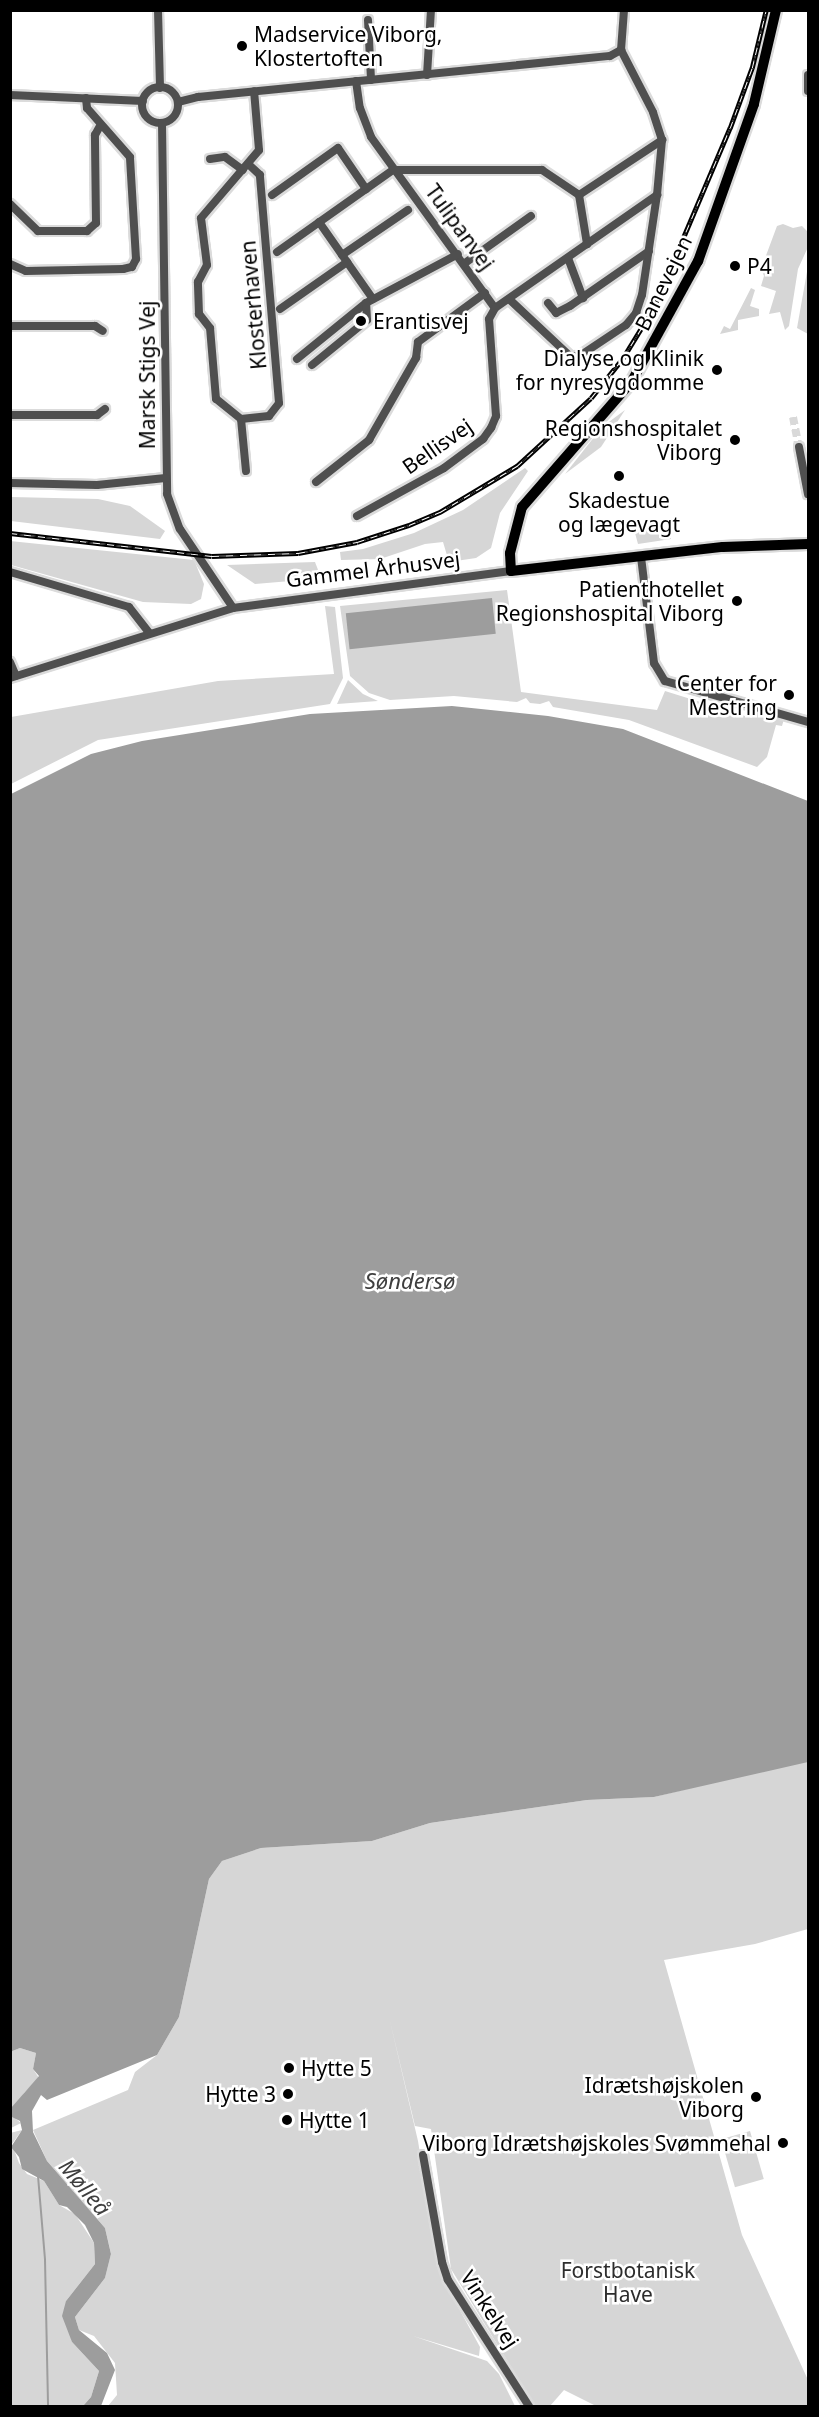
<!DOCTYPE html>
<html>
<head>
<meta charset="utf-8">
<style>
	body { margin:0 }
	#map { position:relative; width:819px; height:2417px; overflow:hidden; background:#fff; font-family:"Noto Sans",sans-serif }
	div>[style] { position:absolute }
	.green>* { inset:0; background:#d6d6d6; transform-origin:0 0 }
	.water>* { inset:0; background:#9d9d9d; transform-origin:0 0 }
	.stream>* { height:2px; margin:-1px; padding:0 1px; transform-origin:1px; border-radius:1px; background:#9d9d9d }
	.minor-tunnel>* { height:8px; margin-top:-4px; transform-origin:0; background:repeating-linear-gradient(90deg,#d9d9d9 0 8px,transparent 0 12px) }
	.roads { filter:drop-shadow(2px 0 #dbdbdb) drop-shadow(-2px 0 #dbdbdb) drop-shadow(0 2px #dbdbdb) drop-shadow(0 -2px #dbdbdb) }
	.minor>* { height:8px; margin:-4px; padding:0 4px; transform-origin:4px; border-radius:4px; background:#4f4f4f }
	.minor>.ring { margin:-4px; padding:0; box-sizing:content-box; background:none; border:8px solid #4f4f4f; border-radius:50% }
	.major>* { height:10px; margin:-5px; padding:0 5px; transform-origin:5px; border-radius:5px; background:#000 }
	.rail>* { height:4.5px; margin-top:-2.25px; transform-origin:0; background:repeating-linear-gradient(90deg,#fff 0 7px,#000 0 14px); box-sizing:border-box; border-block:2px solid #000 }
	.dots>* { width:16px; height:16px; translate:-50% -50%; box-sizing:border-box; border:3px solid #fff; border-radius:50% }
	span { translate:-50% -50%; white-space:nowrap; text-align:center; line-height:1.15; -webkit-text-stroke:5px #fff; paint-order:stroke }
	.poi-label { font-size:21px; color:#000 }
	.left { translate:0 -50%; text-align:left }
	.right { translate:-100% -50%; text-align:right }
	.street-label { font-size:21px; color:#000 }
	.park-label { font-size:21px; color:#2d2d2d }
	.water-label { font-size:22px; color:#3e3e3e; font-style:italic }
	.frame { position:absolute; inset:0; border:12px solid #000; pointer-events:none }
</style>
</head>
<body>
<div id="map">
	<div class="green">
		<i style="clip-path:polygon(783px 224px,793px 228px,802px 226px,808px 232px,808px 247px,798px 269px,789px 326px,785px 330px,780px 312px,769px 314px,776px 291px,761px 286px,764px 276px,761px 269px,777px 226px)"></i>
		<i style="clip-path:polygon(808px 266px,808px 334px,797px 328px)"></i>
		<i style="clip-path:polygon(751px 288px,755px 290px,750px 306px,759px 309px,759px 316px,738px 320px,738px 330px,720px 334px,724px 326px,730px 329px)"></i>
		<i style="clip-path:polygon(625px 410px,601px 447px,565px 474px,602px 427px)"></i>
		<i style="clip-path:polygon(525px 468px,528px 471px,500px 513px,491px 548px,476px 558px,449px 562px,443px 542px,425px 544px,380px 559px,341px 560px,340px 552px,363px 549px,414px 533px,463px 510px)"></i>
		<i style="clip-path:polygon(11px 497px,98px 499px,130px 506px,165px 531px,160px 539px,11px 521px)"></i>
		<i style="clip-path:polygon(657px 528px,660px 534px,669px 532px,671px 539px,638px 544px,635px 533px)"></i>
		<i style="clip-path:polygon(10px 541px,194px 560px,204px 584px,201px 599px,191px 604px,143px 602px,11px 565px)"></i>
		<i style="clip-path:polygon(315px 562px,320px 575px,314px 579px,255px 584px,227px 565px)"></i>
		<i style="clip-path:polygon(507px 590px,521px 692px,657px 710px,665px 691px,748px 717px,755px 712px,784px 719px,782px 726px,776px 725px,767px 757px,757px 767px,629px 720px,553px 707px,549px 701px,540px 704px,530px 703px,526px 698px,517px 702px,454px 696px,390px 700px,369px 693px,350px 676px,340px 606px)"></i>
		<i style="clip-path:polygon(325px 606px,335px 607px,343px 678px,330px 704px,98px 740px,11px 784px,11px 717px,218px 681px,334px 674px)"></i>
		<i style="clip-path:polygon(348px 680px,363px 694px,378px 701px,337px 704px)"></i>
		<i style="clip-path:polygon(797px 1762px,808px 1762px,808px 1929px,755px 1944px,664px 1960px,742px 2235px,808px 2380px,808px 2405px,596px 2406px,564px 2390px,550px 2406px,535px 2406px,451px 2269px,431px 2129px,415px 2126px,389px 2017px,418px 2141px,439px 2272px,480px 2347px,479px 2356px,413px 2336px,487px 2361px,499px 2374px,515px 2406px,108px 2406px,117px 2395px,115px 2363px,94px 2336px,79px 2330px,75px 2317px,105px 2278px,111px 2254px,109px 2245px,105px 2228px,47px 2161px,33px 2130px,128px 2090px,135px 2072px,157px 2055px,179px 2017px,209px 1879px,222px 1861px,261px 1848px,372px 1841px,430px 1823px,587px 1800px,654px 1797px)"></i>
		<i style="clip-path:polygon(20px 2048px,36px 2053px,33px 2069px,39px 2078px,24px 2093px,16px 2119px,21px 2123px,11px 2128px,10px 2052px)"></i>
		<i style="clip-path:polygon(22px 2130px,12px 2144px,19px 2163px,27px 2174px,44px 2181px,59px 2205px,75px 2214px,94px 2243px,95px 2264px,66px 2301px,72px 2342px,99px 2371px,91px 2397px,83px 2406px,11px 2406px,10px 2133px)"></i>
		<i style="left:750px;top:2131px;width:50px;height:30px;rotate:74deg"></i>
	</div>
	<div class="water">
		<i style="left:492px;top:598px;width:36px;height:147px;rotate:84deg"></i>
		<i style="clip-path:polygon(452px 706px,548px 716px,623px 729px,808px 801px,808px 1762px,654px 1797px,587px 1800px,430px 1823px,372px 1841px,261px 1848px,222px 1861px,209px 1879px,179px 2017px,157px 2055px,47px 2100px,41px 2095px,32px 2111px,33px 2132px,47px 2161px,105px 2228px,111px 2254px,105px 2278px,75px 2317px,79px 2330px,107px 2353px,115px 2370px,101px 2406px,83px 2406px,91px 2397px,99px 2371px,72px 2342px,62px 2316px,66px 2301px,95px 2264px,94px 2243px,85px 2225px,67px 2207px,59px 2205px,44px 2181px,22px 2169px,19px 2157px,11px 2147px,22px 2130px,20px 2121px,12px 2117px,11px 2108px,39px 2076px,33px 2069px,36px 2053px,20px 2048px,10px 2052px,11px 794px,91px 754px,142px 741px,310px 714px)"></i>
	</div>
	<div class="stream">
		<i style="left:38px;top:2176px;width:84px;rotate:85.2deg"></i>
		<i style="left:45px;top:2260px;width:146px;rotate:88.8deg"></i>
	</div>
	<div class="minor-tunnel">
		<i style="left:793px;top:417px;width:31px;rotate:79deg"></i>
	</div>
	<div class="roads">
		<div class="minor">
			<i style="left:158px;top:10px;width:78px;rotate:88.5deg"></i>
			<i style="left:368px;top:20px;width:60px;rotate:87.1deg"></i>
			<i style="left:427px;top:75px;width:65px;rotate:-86.5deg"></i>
			<i style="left:808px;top:75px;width:16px;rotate:90deg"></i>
			<i style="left:356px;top:81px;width:27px;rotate:82deg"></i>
			<i style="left:360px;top:108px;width:31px;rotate:69deg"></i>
			<i style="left:371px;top:137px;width:211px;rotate:54.1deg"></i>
			<i class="ring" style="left:142px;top:87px;width:28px;height:28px"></i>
			<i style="left:10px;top:95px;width:133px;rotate:2.6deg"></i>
			<i style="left:178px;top:102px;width:21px;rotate:-14deg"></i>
			<i style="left:198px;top:97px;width:414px;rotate:-5.7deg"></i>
			<i style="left:610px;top:56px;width:13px;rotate:-29deg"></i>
			<i style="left:162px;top:123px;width:371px;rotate:89.2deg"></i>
			<i style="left:167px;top:494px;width:37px;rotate:70deg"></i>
			<i style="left:180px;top:529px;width:95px;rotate:56.1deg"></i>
			<i style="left:210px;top:159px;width:15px;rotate:-8deg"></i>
			<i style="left:225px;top:157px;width:22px;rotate:36deg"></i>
			<i style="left:272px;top:195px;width:81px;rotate:-35.5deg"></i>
			<i style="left:338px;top:148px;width:50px;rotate:55.7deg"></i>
			<i style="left:579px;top:195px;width:50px;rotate:80.7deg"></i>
			<i style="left:10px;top:204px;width:39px;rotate:44deg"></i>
			<i style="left:38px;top:231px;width:49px"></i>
			<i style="left:87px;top:231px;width:12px;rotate:-42deg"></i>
			<i style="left:96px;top:223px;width:88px;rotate:-90.7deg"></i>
			<i style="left:95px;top:135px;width:10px;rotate:-61deg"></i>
			<i style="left:319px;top:222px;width:94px;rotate:55deg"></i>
			<i style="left:277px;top:252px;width:142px;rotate:-35.3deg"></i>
			<i style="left:393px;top:170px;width:149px"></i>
			<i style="left:542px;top:170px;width:45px;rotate:34deg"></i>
			<i style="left:579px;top:195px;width:100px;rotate:-33.5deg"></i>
			<i style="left:342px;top:255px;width:80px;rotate:-34.3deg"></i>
			<i style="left:568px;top:258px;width:43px;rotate:69.4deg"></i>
			<i style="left:465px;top:263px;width:81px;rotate:-35.5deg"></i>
			<i style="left:10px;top:264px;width:17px;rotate:24deg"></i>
			<i style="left:26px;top:271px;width:97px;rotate:-1.2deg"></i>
			<i style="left:123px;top:269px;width:9px;rotate:-13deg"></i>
			<i style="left:132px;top:267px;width:9px;rotate:-63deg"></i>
			<i style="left:136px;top:259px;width:102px;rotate:-93.4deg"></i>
			<i style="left:130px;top:157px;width:65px;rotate:-131.3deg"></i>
			<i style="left:87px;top:108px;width:10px;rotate:-96deg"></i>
			<i style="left:509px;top:299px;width:85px;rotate:43.1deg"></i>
			<i style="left:571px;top:357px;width:10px;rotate:-11deg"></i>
			<i style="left:581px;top:355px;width:54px;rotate:-33.7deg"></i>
			<i style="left:626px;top:325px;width:16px;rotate:-50deg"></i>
			<i style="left:636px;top:313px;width:19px;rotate:-72deg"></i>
			<i style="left:642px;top:295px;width:101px;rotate:-81.5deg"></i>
			<i style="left:548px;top:303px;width:13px;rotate:51deg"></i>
			<i style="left:556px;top:313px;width:16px;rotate:-27deg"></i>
			<i style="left:570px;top:306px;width:96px;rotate:-34.8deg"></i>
			<i style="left:495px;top:308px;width:198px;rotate:-34.9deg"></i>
			<i style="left:657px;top:195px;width:55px;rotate:-84.8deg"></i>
			<i style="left:662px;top:140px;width:29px;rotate:-108deg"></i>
			<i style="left:653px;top:112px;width:70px;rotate:-117.3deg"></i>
			<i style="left:621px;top:50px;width:40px;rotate:-85.7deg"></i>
			<i style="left:280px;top:309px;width:82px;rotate:-35deg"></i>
			<i style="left:10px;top:326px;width:85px"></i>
			<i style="left:95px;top:326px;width:9px;rotate:32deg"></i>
			<i style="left:297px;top:359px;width:89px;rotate:-39.1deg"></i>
			<i style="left:366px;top:303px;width:104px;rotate:-28deg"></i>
			<i style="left:312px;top:365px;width:71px;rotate:-39.3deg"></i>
			<i style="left:367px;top:320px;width:17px;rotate:-93deg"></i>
			<i style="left:10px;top:415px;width:87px"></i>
			<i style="left:97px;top:415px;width:10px;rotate:-37deg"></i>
			<i style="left:241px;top:419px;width:28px;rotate:-6deg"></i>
			<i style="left:269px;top:416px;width:16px;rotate:-52deg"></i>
			<i style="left:279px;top:403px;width:229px;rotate:-94.8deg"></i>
			<i style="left:260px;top:175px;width:16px;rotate:-137deg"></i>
			<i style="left:799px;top:447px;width:48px;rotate:79.2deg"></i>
			<i style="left:246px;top:471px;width:52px;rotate:-95.5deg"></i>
			<i style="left:241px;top:419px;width:32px;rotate:-141deg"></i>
			<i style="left:216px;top:399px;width:71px;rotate:-94.8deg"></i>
			<i style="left:210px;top:328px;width:18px;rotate:-128deg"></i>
			<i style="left:199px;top:314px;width:32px;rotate:-92deg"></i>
			<i style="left:198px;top:282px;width:19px;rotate:-62deg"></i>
			<i style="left:207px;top:265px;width:47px;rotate:-97.3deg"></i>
			<i style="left:201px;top:218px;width:89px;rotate:-49.5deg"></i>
			<i style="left:259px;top:150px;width:59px;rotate:-94.8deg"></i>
			<i style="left:316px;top:482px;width:68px;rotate:-38.4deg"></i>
			<i style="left:369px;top:440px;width:95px;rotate:-60.2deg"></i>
			<i style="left:416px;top:358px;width:16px;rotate:-83deg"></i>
			<i style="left:418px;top:342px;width:83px;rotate:-36.2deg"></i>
			<i style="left:10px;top:483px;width:87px;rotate:1.3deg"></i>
			<i style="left:97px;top:485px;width:69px;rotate:-5.8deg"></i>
			<i style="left:357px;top:516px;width:99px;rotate:-28.9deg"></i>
			<i style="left:444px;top:468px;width:49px;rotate:-36.6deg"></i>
			<i style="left:483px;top:439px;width:14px;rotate:-54deg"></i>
			<i style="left:491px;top:428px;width:13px;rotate:-67deg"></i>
			<i style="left:496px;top:416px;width:97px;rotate:-94.1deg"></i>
			<i style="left:489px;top:319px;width:13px;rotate:-61deg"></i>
			<i style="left:641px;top:557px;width:107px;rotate:83deg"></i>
			<i style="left:654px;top:663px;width:21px;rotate:59deg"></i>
			<i style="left:665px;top:681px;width:149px;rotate:16deg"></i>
			<i style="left:10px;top:572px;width:124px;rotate:16.4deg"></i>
			<i style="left:129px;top:607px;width:33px;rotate:52deg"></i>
			<i style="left:10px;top:662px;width:15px;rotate:67deg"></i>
			<i style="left:10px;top:678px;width:234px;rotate:-17.4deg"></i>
			<i style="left:233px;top:608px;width:280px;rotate:-7.6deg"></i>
			<i style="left:423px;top:2155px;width:109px;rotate:79.9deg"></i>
			<i style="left:442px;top:2262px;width:19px;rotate:72deg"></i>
			<i style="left:448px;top:2280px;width:150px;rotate:57.3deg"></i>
		</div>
		<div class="major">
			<i style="left:776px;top:10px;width:97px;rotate:103.2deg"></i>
			<i style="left:754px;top:104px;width:167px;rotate:109.6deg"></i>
			<i style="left:698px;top:261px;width:137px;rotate:118.8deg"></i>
			<i style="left:632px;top:381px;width:167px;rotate:131.1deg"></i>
			<i style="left:522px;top:507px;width:48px;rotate:104.6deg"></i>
			<i style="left:510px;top:553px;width:18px;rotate:87deg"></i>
			<i style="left:511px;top:571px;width:213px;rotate:-6.5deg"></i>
			<i style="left:723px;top:547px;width:85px;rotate:-2deg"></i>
		</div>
	</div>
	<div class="rail">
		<i style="left:10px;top:533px;width:203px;rotate:6.5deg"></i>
		<i style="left:212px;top:556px;width:86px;rotate:-2deg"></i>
		<i style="left:298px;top:553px;width:60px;rotate:-10.6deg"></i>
		<i style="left:357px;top:542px;width:55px;rotate:-18.1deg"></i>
		<i style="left:409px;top:525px;width:34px;rotate:-23deg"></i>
		<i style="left:440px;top:512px;width:90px;rotate:-30.9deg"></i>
		<i style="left:517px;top:466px;width:100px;rotate:-42.6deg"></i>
		<i style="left:591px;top:398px;width:51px;rotate:-51.3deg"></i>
		<i style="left:623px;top:358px;width:57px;rotate:-58.5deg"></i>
		<i style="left:653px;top:309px;width:197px;rotate:-67deg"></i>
		<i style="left:730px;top:128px;width:64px;rotate:-69.9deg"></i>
		<i style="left:752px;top:68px;width:60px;rotate:-76.4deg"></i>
	</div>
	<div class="dots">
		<i style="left:242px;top:46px;background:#000"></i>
		<i style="left:735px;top:266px;background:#000"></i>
		<i style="left:361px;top:321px;background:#000"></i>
		<i style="left:717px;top:370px;background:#000"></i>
		<i style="left:735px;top:440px;background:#000"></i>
		<i style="left:619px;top:476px;background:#000"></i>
		<i style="left:737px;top:601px;background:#000"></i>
		<i style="left:789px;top:695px;background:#000"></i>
		<i style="left:289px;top:2068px;background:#000"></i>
		<i style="left:288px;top:2094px;background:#000"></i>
		<i style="left:756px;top:2097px;background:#000"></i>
		<i style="left:287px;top:2120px;background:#000"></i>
		<i style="left:783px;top:2143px;background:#000"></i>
	</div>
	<div class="poi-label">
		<span class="left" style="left:254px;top:46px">Madservice Viborg,<br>Klostertoften</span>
		<span class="left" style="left:747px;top:266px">P4</span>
		<span class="left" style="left:373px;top:321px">Erantisvej</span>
		<span class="right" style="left:704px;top:370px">Dialyse og Klinik<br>for nyresygdomme</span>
		<span class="right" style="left:722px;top:440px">Regionshospitalet<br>Viborg</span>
		<span style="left:619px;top:512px">Skadestue<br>og lægevagt</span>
		<span class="right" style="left:724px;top:601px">Patienthotellet<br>Regionshospital Viborg</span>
		<span class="right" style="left:777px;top:695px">Center for<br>Mestring</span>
		<span class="left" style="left:301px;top:2068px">Hytte 5</span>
		<span class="right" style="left:744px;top:2097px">Idrætshøjskolen<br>Viborg</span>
		<span class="right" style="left:276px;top:2094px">Hytte 3</span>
		<span class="left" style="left:299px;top:2120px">Hytte 1</span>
		<span class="right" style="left:771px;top:2143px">Viborg Idrætshøjskoles Svømmehal</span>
	</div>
	<div class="street-label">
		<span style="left:460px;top:227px;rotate:54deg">Tulipanvej</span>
		<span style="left:663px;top:283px;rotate:-64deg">Banevejen</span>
		<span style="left:253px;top:305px;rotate:-95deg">Klosterhaven</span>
		<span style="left:147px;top:375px;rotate:-90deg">Marsk Stigs Vej</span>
		<span style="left:437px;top:446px;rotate:-35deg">Bellisvej</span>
		<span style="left:373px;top:569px;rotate:-7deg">Gammel Århusvej</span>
		<span style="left:490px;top:2309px;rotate:57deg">Vinkelvej</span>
	</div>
	<div class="park-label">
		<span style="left:628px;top:2282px">Forstbotanisk<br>Have</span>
	</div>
	<div class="water-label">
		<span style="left:410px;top:1281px">Søndersø</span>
		<span style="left:85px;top:2187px;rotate:50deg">Mølleå</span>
	</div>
	<div class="frame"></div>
</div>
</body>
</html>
